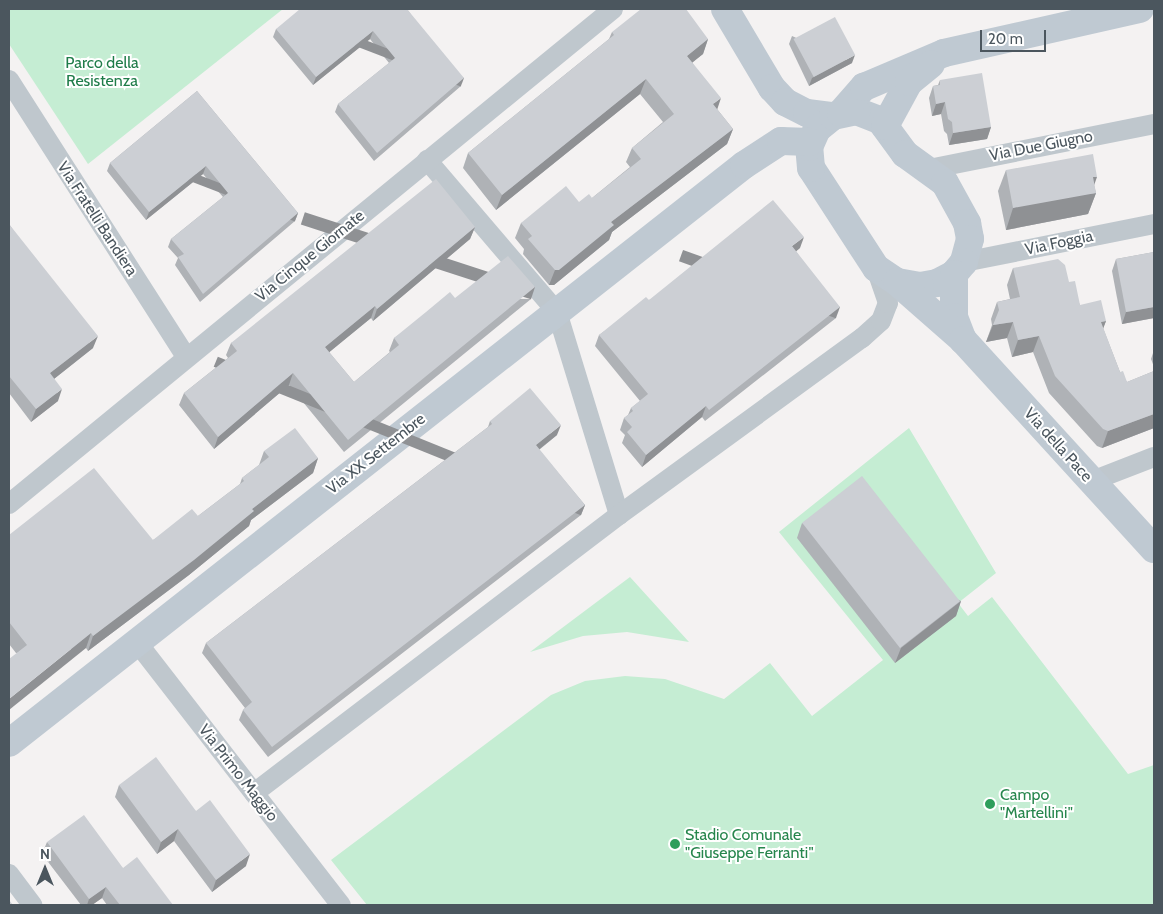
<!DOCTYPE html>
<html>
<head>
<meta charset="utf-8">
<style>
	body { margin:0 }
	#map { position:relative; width:1163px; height:914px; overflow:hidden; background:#f4f2f2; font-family:Cabin,sans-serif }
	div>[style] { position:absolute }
	.green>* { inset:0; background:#c5edd3 }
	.street>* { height:20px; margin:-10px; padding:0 10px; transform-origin:10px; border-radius:10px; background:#bfc7cd }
	.secondary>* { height:28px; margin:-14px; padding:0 14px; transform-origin:14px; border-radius:14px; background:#bfc9d2 }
	.wall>* { inset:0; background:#afb2b6 }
	.shaded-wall>* { inset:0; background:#8f9194; transform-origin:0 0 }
	.building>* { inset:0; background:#cccfd4; transform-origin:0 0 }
	.dots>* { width:14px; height:14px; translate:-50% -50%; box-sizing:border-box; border:2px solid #fff; border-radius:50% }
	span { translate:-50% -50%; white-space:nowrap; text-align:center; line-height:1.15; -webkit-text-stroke:4px #fff; paint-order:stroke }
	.park-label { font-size:16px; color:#1f7c49 }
	.street-label { font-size:16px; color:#4b565e }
	.leisure-label { font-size:16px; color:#27864d }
	.left { translate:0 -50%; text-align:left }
	.frame { position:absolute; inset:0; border:10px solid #4b565e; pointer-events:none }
	.north { position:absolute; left:20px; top:844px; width:50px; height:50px; -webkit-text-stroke:4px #fff; paint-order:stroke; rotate:0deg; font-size:14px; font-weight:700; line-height:20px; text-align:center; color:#4b565e }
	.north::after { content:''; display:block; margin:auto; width:18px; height:22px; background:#4b565e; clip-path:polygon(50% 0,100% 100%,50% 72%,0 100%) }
	.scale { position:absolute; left:980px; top:30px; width:66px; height:22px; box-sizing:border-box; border:2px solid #4b565e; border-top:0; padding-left:6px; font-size:15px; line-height:18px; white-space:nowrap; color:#4b565e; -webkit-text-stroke:4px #fff; paint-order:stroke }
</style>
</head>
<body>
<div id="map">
	<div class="green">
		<i style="clip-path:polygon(9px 9px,283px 9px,88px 164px,9px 44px)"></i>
		<i style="clip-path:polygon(909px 428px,996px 573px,958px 603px,968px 616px,992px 597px,1128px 774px,1154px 765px,1154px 905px,367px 905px,331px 860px,551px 695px,585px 681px,625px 676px,665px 679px,724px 699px,770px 663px,812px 716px,883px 660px,779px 532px)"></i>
		<i style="clip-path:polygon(630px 577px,689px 642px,627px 632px,583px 636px,530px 652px)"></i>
	</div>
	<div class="street">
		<i style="left:9px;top:80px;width:329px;rotate:57.4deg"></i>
		<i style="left:427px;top:160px;width:200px;rotate:49.5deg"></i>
		<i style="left:557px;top:312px;width:212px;rotate:73deg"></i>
		<i style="left:929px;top:169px;width:229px;rotate:-11.3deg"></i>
		<i style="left:964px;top:262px;width:194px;rotate:-11.3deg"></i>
		<i style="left:1092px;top:481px;width:66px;rotate:-21.2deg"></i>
		<i style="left:9px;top:504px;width:781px;rotate:-39.34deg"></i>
		<i style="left:136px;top:641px;width:334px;rotate:52.2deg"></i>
		<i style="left:254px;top:793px;width:459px;rotate:-37.3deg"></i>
		<i style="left:619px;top:515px;width:301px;rotate:-36.1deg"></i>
		<i style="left:862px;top:338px;width:25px;rotate:-42deg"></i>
		<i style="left:881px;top:321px;width:19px;rotate:-69deg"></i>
		<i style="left:888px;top:303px;width:37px;rotate:-109deg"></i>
		<i style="left:9px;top:874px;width:39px;rotate:53deg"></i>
	</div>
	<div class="secondary">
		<i style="left:725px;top:9px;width:92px;rotate:59.3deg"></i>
		<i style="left:772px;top:88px;width:19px;rotate:47deg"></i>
		<i style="left:785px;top:102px;width:25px;rotate:27deg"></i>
		<i style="left:807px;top:113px;width:26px;rotate:7deg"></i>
		<i style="left:856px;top:111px;width:26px;rotate:21deg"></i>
		<i style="left:880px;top:120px;width:42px;rotate:53.7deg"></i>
		<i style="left:905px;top:154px;width:49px;rotate:35.9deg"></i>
		<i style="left:945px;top:183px;width:46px;rotate:61.2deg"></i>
		<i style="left:967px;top:223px;width:16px;rotate:79deg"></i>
		<i style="left:970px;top:239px;width:24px;rotate:105deg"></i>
		<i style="left:964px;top:262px;width:16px;rotate:130deg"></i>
		<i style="left:954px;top:274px;width:19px;rotate:152deg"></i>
		<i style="left:937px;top:283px;width:17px;rotate:170deg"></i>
		<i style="left:920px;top:286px;width:23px;rotate:-170deg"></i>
		<i style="left:897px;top:282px;width:25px;rotate:-146deg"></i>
		<i style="left:876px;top:268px;width:119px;rotate:-123deg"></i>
		<i style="left:811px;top:168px;width:21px;rotate:-95deg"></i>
		<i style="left:809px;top:147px;width:20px;rotate:-66deg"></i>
		<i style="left:817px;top:129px;width:21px;rotate:-39deg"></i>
		<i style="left:833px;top:116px;width:24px;rotate:-12deg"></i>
		<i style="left:841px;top:113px;width:35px;rotate:-49deg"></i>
		<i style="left:864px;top:87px;width:87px;rotate:-23deg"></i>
		<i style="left:944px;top:53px;width:201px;rotate:-12.7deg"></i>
		<i style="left:885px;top:126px;width:50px;rotate:-61.4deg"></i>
		<i style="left:909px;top:82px;width:28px;rotate:-39deg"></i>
		<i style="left:954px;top:274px;width:43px;rotate:90deg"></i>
		<i style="left:954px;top:317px;width:25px;rotate:69deg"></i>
		<i style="left:897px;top:282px;width:88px;rotate:41.3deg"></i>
		<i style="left:963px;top:340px;width:283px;rotate:47.6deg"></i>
		<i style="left:9px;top:743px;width:935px;rotate:-38.18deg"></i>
		<i style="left:744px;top:165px;width:44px;rotate:-33deg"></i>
		<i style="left:781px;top:141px;width:29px;rotate:2deg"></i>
	</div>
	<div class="wall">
		<i style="clip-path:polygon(407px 9px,461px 86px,374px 161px,335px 112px,338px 104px,389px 63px,370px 39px,313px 85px,273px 37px,276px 29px)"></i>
		<i style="clip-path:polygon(612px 32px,708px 39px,703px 54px,692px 62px,717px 109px,733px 129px,727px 144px,612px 232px,609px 240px,554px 285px,549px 285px,523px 254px,524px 249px,515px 238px,521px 223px,592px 198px,630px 167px,626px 162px,632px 148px,663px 122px,640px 94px,496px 210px,463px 168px,468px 153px,609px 39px)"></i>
		<i style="clip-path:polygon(792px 36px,852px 63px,809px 86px,789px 44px)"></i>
		<i style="clip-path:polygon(940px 80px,991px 127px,987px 139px,949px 145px,947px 134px,944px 131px,941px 114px,932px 116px,929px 98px,933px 86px,938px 85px)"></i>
		<i style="clip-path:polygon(197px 91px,298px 213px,295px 221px,200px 302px,175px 265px,178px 258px,168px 247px,171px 239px,223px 197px,203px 174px,146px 220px,107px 171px,110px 163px)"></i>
		<i style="clip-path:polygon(1006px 170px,1094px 185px,1096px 193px,1088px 214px,1006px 230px,998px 191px)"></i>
		<i style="clip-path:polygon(9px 224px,93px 348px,54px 379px,58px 401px,31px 422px,9px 393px)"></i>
		<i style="clip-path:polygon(475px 227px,470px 239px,373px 321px,371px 318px,329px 352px,354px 382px,390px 352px,389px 351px,394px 338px,455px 298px,531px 299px,344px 452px,289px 385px,214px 449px,179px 405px,184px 393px,228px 358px,226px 355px,231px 343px)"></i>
		<i style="clip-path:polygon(800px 248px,796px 251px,836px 318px,705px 421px,702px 417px,642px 467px,622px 443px,625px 435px,620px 430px,624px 418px,628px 415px,631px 408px,640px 401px,595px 346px,599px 335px,649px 300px)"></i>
		<i style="clip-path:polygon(1154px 252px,1154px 318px,1122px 324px,1112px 271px,1116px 259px)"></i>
		<i style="clip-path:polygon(1013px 268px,1069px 282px,1080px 305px,1106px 321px,1103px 328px,1120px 372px,1127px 382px,1154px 371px,1154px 428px,1102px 448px,1097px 446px,1049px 393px,1033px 352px,1012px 357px,1007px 338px,986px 342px,992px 325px,991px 319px,997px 302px,1010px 299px,1007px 285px)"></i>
		<i style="clip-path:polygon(1154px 350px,1154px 367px,1151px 359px)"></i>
		<i style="clip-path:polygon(490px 421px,557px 435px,539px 450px,585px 505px,581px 515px,268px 757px,239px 720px,243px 710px,245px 708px,202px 653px,206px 643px,488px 427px)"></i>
		<i style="clip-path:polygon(264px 451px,318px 458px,313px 473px,251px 520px,249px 526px,189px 575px,88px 651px,86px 648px,16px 653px,9px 644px,9px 535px,153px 540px,198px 516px,240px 484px,242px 478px,259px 465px)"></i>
		<i style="clip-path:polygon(802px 523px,961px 601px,956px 616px,895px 663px,797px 538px)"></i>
		<i style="clip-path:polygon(119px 785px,196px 811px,246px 866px,212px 892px,174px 841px,157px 854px,115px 797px)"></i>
		<i style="clip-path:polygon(47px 842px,123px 868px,173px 905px,107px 905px,102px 898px,92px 905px,81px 905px,42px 854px)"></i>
	</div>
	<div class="shaded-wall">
		<i style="clip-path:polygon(373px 31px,370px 39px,313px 85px,316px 77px)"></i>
		<i style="clip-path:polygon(708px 39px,703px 54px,682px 71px,687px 56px)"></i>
		<i style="clip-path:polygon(855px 55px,852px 63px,809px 86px,812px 78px)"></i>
		<i style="left:464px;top:78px;width:9px;height:115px;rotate:111deg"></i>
		<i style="clip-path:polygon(646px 79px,640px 94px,496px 210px,502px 195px)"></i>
		<i style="clip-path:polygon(721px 98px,716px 113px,713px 104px)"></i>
		<i style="clip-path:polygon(945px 102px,941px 114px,932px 116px,936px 104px)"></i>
		<i style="clip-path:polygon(991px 127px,987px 139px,949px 145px,953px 133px)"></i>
		<i style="clip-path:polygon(733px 129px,727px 144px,612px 232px,609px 240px,554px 285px,549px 285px,555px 270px,611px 222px)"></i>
		<i style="clip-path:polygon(206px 166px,203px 174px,146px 220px,149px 212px)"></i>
		<i style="clip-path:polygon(1093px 177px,1097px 177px,1091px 194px,1096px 193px,1088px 214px,1006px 230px,1013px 208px)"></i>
		<i style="left:298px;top:213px;width:9px;height:125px;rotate:111deg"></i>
		<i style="clip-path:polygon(475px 227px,470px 239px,373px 321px,377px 309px)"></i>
		<i style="clip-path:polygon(804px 237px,800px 248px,788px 258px,792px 246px)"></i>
		<i style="left:535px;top:287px;width:13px;height:242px;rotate:108deg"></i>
		<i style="clip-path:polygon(375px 306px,371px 318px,321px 359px,325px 347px)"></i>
		<i style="left:840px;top:307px;width:12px;height:167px;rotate:110deg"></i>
		<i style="clip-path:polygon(1154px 307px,1154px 318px,1122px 324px,1126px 312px)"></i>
		<i style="clip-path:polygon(1106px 321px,1100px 337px,1101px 322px)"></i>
		<i style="clip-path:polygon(1013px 322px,1007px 338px,986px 342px,993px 325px)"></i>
		<i style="clip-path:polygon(98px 336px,93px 348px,45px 386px,50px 373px)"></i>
		<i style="clip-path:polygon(1039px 336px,1033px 352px,1012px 357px,1018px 340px)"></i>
		<i style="clip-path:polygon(293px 373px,289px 385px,214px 449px,218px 437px)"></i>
		<i style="clip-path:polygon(62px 389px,58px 401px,31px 422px,36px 409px)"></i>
		<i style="clip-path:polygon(706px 406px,702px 417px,642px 467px,646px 455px)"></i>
		<i style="clip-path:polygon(1154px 414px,1154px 428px,1102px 448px,1108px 431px)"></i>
		<i style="clip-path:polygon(561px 425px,557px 435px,532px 455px,536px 445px)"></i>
		<i style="clip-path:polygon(318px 458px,313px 473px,251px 520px,249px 526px,189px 575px,88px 651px,93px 636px,252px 509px)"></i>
		<i style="left:585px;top:505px;width:11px;height:396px;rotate:112deg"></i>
		<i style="clip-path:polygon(961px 601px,956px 616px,895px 663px,901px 648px)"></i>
		<i style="clip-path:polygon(91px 633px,86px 648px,9px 710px,9px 699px)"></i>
		<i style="clip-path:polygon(178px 829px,174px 841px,157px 854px,161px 842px)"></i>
		<i style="clip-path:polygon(250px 854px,246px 866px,212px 892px,216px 880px)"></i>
		<i style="clip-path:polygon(106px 887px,102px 898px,92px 905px,87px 905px,89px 899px)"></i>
	</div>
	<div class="building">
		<i style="clip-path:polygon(300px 9px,407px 9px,464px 78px,377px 153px,338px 104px,395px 58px,373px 31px,316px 77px,276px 29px)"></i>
		<i style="clip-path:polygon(641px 9px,686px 9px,708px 39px,687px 56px,721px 98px,713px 104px,733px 129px,611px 222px,614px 225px,559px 270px,555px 270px,528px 239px,532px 236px,521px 223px,566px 186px,579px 202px,589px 194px,592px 198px,641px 159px,632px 148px,674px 114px,646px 79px,502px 195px,468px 153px,614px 35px,612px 32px)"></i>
		<i style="left:835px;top:17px;width:43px;height:47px;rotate:62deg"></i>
		<i style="clip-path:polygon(982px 73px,991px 127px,953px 133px,952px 122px,948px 119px,945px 102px,936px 104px,933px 86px,940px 85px,940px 80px)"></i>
		<i style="clip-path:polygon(197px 91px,298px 213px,203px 294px,178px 257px,184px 254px,171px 239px,228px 193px,206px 166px,149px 212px,110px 163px)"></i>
		<i style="clip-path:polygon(1093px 154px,1097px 177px,1093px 177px,1096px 193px,1013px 208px,1006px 170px)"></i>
		<i style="clip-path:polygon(436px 179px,475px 227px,377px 309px,375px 306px,325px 347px,354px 382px,399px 345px,394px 338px,426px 312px,450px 292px,455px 298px,508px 256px,535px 287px,348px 440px,293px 373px,218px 437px,184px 393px,237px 351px,231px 343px)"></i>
		<i style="clip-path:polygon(773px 200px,804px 237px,792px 246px,840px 307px,709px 410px,706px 406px,646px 455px,627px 432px,632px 427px,624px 418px,633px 411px,631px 408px,648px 394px,599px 335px,646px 297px,649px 300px)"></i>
		<i style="clip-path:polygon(9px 224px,98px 336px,50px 373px,62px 389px,36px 409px,9px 376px)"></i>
		<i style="clip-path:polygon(1154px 252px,1154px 307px,1126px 312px,1116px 259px)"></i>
		<i style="clip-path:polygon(1058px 259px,1065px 265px,1069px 282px,1075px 281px,1080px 305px,1101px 300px,1106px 321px,1101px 322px,1120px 372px,1123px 371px,1127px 382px,1154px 371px,1154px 414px,1108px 431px,1103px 429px,1055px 376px,1039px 336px,1018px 340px,1013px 322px,993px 325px,999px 310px,997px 302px,1020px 297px,1013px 268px)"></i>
		<i style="clip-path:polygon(530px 388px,561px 425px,536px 445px,585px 505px,272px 747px,243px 710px,252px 702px,206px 643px,492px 424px,490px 421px)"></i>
		<i style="clip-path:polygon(295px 428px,318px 458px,252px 509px,254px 511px,194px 560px,93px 636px,91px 633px,9px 699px,9px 659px,27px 645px,9px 622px,9px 535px,94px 468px,153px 540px,192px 509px,198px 516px,244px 481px,242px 478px,269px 457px,264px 451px)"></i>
		<i style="left:862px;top:476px;width:159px;height:76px;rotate:52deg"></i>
		<i style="clip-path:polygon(156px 757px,196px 811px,210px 800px,250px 854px,216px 880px,178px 829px,161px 842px,119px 785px)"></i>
		<i style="clip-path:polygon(84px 815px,123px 868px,137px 857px,173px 905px,120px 905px,106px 887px,89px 899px,47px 842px)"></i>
		<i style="clip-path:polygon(9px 900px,13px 905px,9px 905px)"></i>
	</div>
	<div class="dots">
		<i style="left:990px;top:804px;background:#2e9e5b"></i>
		<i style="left:675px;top:844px;background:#2e9e5b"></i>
	</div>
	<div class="park-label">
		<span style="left:102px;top:72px">Parco della<br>Resistenza</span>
	</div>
	<div class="street-label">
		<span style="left:1041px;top:146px;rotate:-11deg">Via Due Giugno</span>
		<span style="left:97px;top:219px;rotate:57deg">Via Fratelli Bandiera</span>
		<span style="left:1059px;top:243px;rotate:-12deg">Via Foggia</span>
		<span style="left:310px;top:256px;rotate:-39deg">Via Cinque Giornate</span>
		<span style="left:1058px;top:445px;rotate:48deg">Via della Pace</span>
		<span style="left:376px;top:454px;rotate:-38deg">Via XX Settembre</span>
		<span style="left:238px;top:773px;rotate:52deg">Via Primo Maggio</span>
	</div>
	<div class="leisure-label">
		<span class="left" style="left:1000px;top:804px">Campo<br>"Martellini"</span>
		<span class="left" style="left:685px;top:844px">Stadio Comunale<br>"Giuseppe Ferranti"</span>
	</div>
	<div class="frame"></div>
	<div class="north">N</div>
	<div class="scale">20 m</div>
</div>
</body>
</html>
